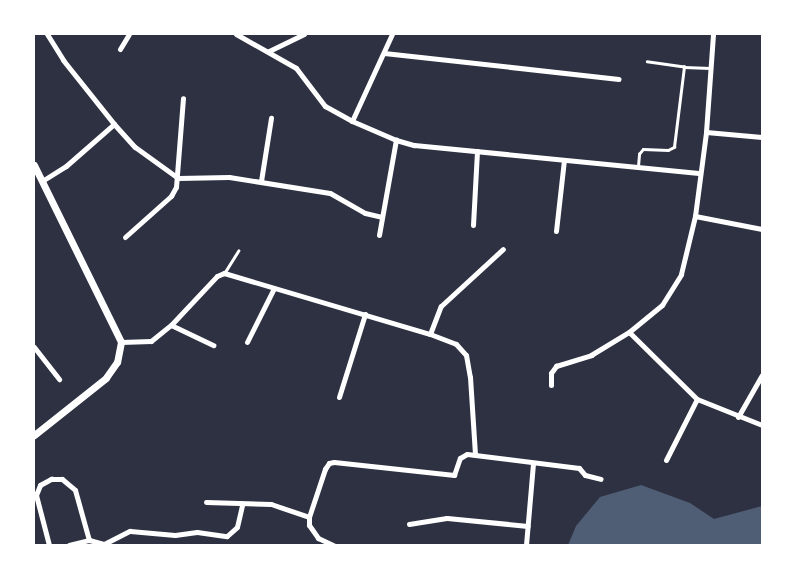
<!DOCTYPE html>
<html>
<head>
<meta charset="utf-8">
<style>
	body { margin:0 }
	#map { position:relative; width:796px; height:579px; overflow:hidden; background:#2d3142; font-family:Signika,sans-serif }
	div>[style] { position:absolute }
	.water>* { inset:0; background:#4f5d75 }
	.service>* { height:2.5px; margin:-1.25px; padding:0 1.25px; transform-origin:1.25px; border-radius:1.25px; background:#fff }
	.minor>* { height:5px; margin:-2.5px; padding:0 2.5px; transform-origin:2.5px; border-radius:2.5px; background:#fff }
	.tertiary>* { height:7px; margin:-3.5px; padding:0 3.5px; transform-origin:3.5px; border-radius:3.5px; background:#fff }
	span { translate:-50% -50%; white-space:nowrap; text-align:center; line-height:1.15; -webkit-text-stroke:4px #fff; paint-order:stroke }
	.frame { position:absolute; inset:0; border:35px solid #fff; pointer-events:none }
</style>
</head>
<body>
<div id="map">
	<div class="water">
		<i style="clip-path:polygon(641px 485px,690px 503px,714px 519px,762px 506px,762px 545px,568px 545px,576px 526px,600px 497px)"></i>
	</div>
	<div class="service">
		<i style="left:684px;top:67px;width:26px;rotate:2deg"></i>
		<i style="left:638px;top:166px;width:12px;rotate:-85deg"></i>
		<i style="left:639px;top:154px;width:6px;rotate:-51deg"></i>
		<i style="left:643px;top:149px;width:25px;rotate:2deg"></i>
		<i style="left:668px;top:150px;width:7px;rotate:-27deg"></i>
		<i style="left:674px;top:147px;width:81px;rotate:-82.9deg"></i>
		<i style="left:684px;top:67px;width:37px;rotate:-172deg"></i>
		<i style="left:225px;top:272px;width:25px;rotate:-58deg"></i>
	</div>
	<div class="minor">
		<i style="left:47px;top:34px;width:31px;rotate:58deg"></i>
		<i style="left:63px;top:60px;width:82px;rotate:51.4deg"></i>
		<i style="left:114px;top:124px;width:31px;rotate:48deg"></i>
		<i style="left:135px;top:147px;width:53px;rotate:35.8deg"></i>
		<i style="left:178px;top:178px;width:51px;rotate:-1.1deg"></i>
		<i style="left:229px;top:177px;width:102px;rotate:9deg"></i>
		<i style="left:330px;top:193px;width:40px;rotate:29.7deg"></i>
		<i style="left:365px;top:213px;width:17px;rotate:13deg"></i>
		<i style="left:236px;top:34px;width:69px;rotate:29.5deg"></i>
		<i style="left:296px;top:68px;width:48px;rotate:52.7deg"></i>
		<i style="left:325px;top:106px;width:31px;rotate:29deg"></i>
		<i style="left:352px;top:121px;width:48px;rotate:23.4deg"></i>
		<i style="left:396px;top:140px;width:19px;rotate:16deg"></i>
		<i style="left:414px;top:145px;width:286px;rotate:5.6deg"></i>
		<i style="left:120px;top:49px;width:17px;rotate:-59deg"></i>
		<i style="left:269px;top:51px;width:39px;rotate:-26deg"></i>
		<i style="left:384px;top:53px;width:236px;rotate:6.3deg"></i>
		<i style="left:352px;top:121px;width:96px;rotate:-65.3deg"></i>
		<i style="left:706px;top:132px;width:56px;rotate:5.1deg"></i>
		<i style="left:42px;top:181px;width:28px;rotate:-32deg"></i>
		<i style="left:66px;top:166px;width:64px;rotate:-41.2deg"></i>
		<i style="left:261px;top:181px;width:64px;rotate:-81deg"></i>
		<i style="left:695px;top:216px;width:68px;rotate:11deg"></i>
		<i style="left:473px;top:225px;width:74px;rotate:-86.9deg"></i>
		<i style="left:556px;top:231px;width:71px;rotate:-83.6deg"></i>
		<i style="left:379px;top:235px;width:97px;rotate:-79.9deg"></i>
		<i style="left:125px;top:237px;width:62px;rotate:-41.7deg"></i>
		<i style="left:171px;top:196px;width:10px;rotate:-61deg"></i>
		<i style="left:176px;top:187px;width:89px;rotate:-85.5deg"></i>
		<i style="left:171px;top:325px;width:47px;rotate:25.5deg"></i>
		<i style="left:629px;top:332px;width:95px;rotate:44.6deg"></i>
		<i style="left:697px;top:399px;width:70px;rotate:21.8deg"></i>
		<i style="left:430px;top:334px;width:30px;rotate:-69deg"></i>
		<i style="left:441px;top:306px;width:84px;rotate:-42.6deg"></i>
		<i style="left:121px;top:342px;width:30px;rotate:-2deg"></i>
		<i style="left:151px;top:341px;width:26px;rotate:-39deg"></i>
		<i style="left:171px;top:325px;width:67px;rotate:-46.8deg"></i>
		<i style="left:217px;top:276px;width:8px;rotate:-23deg"></i>
		<i style="left:224px;top:273px;width:215px;rotate:16.5deg"></i>
		<i style="left:430px;top:334px;width:28px;rotate:21deg"></i>
		<i style="left:456px;top:344px;width:15px;rotate:48deg"></i>
		<i style="left:466px;top:355px;width:22px;rotate:80deg"></i>
		<i style="left:470px;top:377px;width:78px;rotate:86.3deg"></i>
		<i style="left:247px;top:342px;width:60px;rotate:-63.4deg"></i>
		<i style="left:34px;top:347px;width:41px;rotate:52deg"></i>
		<i style="left:551px;top:385px;width:12px;rotate:-90deg"></i>
		<i style="left:551px;top:373px;width:9px;rotate:-54deg"></i>
		<i style="left:556px;top:366px;width:37px;rotate:-17deg"></i>
		<i style="left:591px;top:355px;width:44px;rotate:-31.2deg"></i>
		<i style="left:629px;top:332px;width:43px;rotate:-39.3deg"></i>
		<i style="left:662px;top:305px;width:36px;rotate:-58deg"></i>
		<i style="left:681px;top:274px;width:60px;rotate:-76.4deg"></i>
		<i style="left:695px;top:216px;width:85px;rotate:-82.5deg"></i>
		<i style="left:706px;top:132px;width:98px;rotate:-85.9deg"></i>
		<i style="left:339px;top:397px;width:87px;rotate:-72.6deg"></i>
		<i style="left:738px;top:417px;width:48px;rotate:-60.3deg"></i>
		<i style="left:666px;top:460px;width:68px;rotate:-63.1deg"></i>
		<i style="left:206px;top:502px;width:65px;rotate:1.8deg"></i>
		<i style="left:271px;top:504px;width:40px;rotate:18.9deg"></i>
		<i style="left:309px;top:517px;width:8px;rotate:90deg"></i>
		<i style="left:309px;top:525px;width:16px;rotate:55deg"></i>
		<i style="left:318px;top:538px;width:17px;rotate:25deg"></i>
		<i style="left:309px;top:517px;width:51px;rotate:-71.6deg"></i>
		<i style="left:325px;top:469px;width:7px;rotate:-56deg"></i>
		<i style="left:329px;top:463px;width:5px;rotate:-11deg"></i>
		<i style="left:334px;top:462px;width:121px;rotate:6.2deg"></i>
		<i style="left:454px;top:475px;width:18px;rotate:-71deg"></i>
		<i style="left:460px;top:458px;width:8px;rotate:-30deg"></i>
		<i style="left:467px;top:454px;width:113px;rotate:7.1deg"></i>
		<i style="left:579px;top:468px;width:9px;rotate:49deg"></i>
		<i style="left:585px;top:475px;width:16px;rotate:14deg"></i>
		<i style="left:409px;top:524px;width:38px;rotate:-9deg"></i>
		<i style="left:447px;top:518px;width:81px;rotate:5.6deg"></i>
		<i style="left:49px;top:545px;width:52px;rotate:-104.6deg"></i>
		<i style="left:36px;top:495px;width:11px;rotate:-68deg"></i>
		<i style="left:40px;top:485px;width:13px;rotate:-29deg"></i>
		<i style="left:51px;top:479px;width:11px"></i>
		<i style="left:62px;top:479px;width:17px;rotate:40deg"></i>
		<i style="left:75px;top:490px;width:52px;rotate:74.4deg"></i>
		<i style="left:69px;top:545px;width:21px;rotate:-14deg"></i>
		<i style="left:89px;top:540px;width:16px;rotate:15deg"></i>
		<i style="left:104px;top:544px;width:29px;rotate:-27deg"></i>
		<i style="left:130px;top:531px;width:45px;rotate:5.1deg"></i>
		<i style="left:175px;top:535px;width:22px;rotate:-8deg"></i>
		<i style="left:197px;top:532px;width:30px;rotate:8deg"></i>
		<i style="left:227px;top:536px;width:13px;rotate:-42deg"></i>
		<i style="left:237px;top:527px;width:23px;rotate:-77deg"></i>
		<i style="left:526px;top:545px;width:82px;rotate:-85.1deg"></i>
	</div>
	<div class="tertiary">
		<i style="left:34px;top:165px;width:197px;rotate:63.8deg"></i>
		<i style="left:121px;top:342px;width:20px;rotate:101deg"></i>
		<i style="left:117px;top:362px;width:19px;rotate:125deg"></i>
		<i style="left:106px;top:378px;width:92px;rotate:141.6deg"></i>
	</div>
	<div class="frame"></div>
</div>
</body>
</html>
